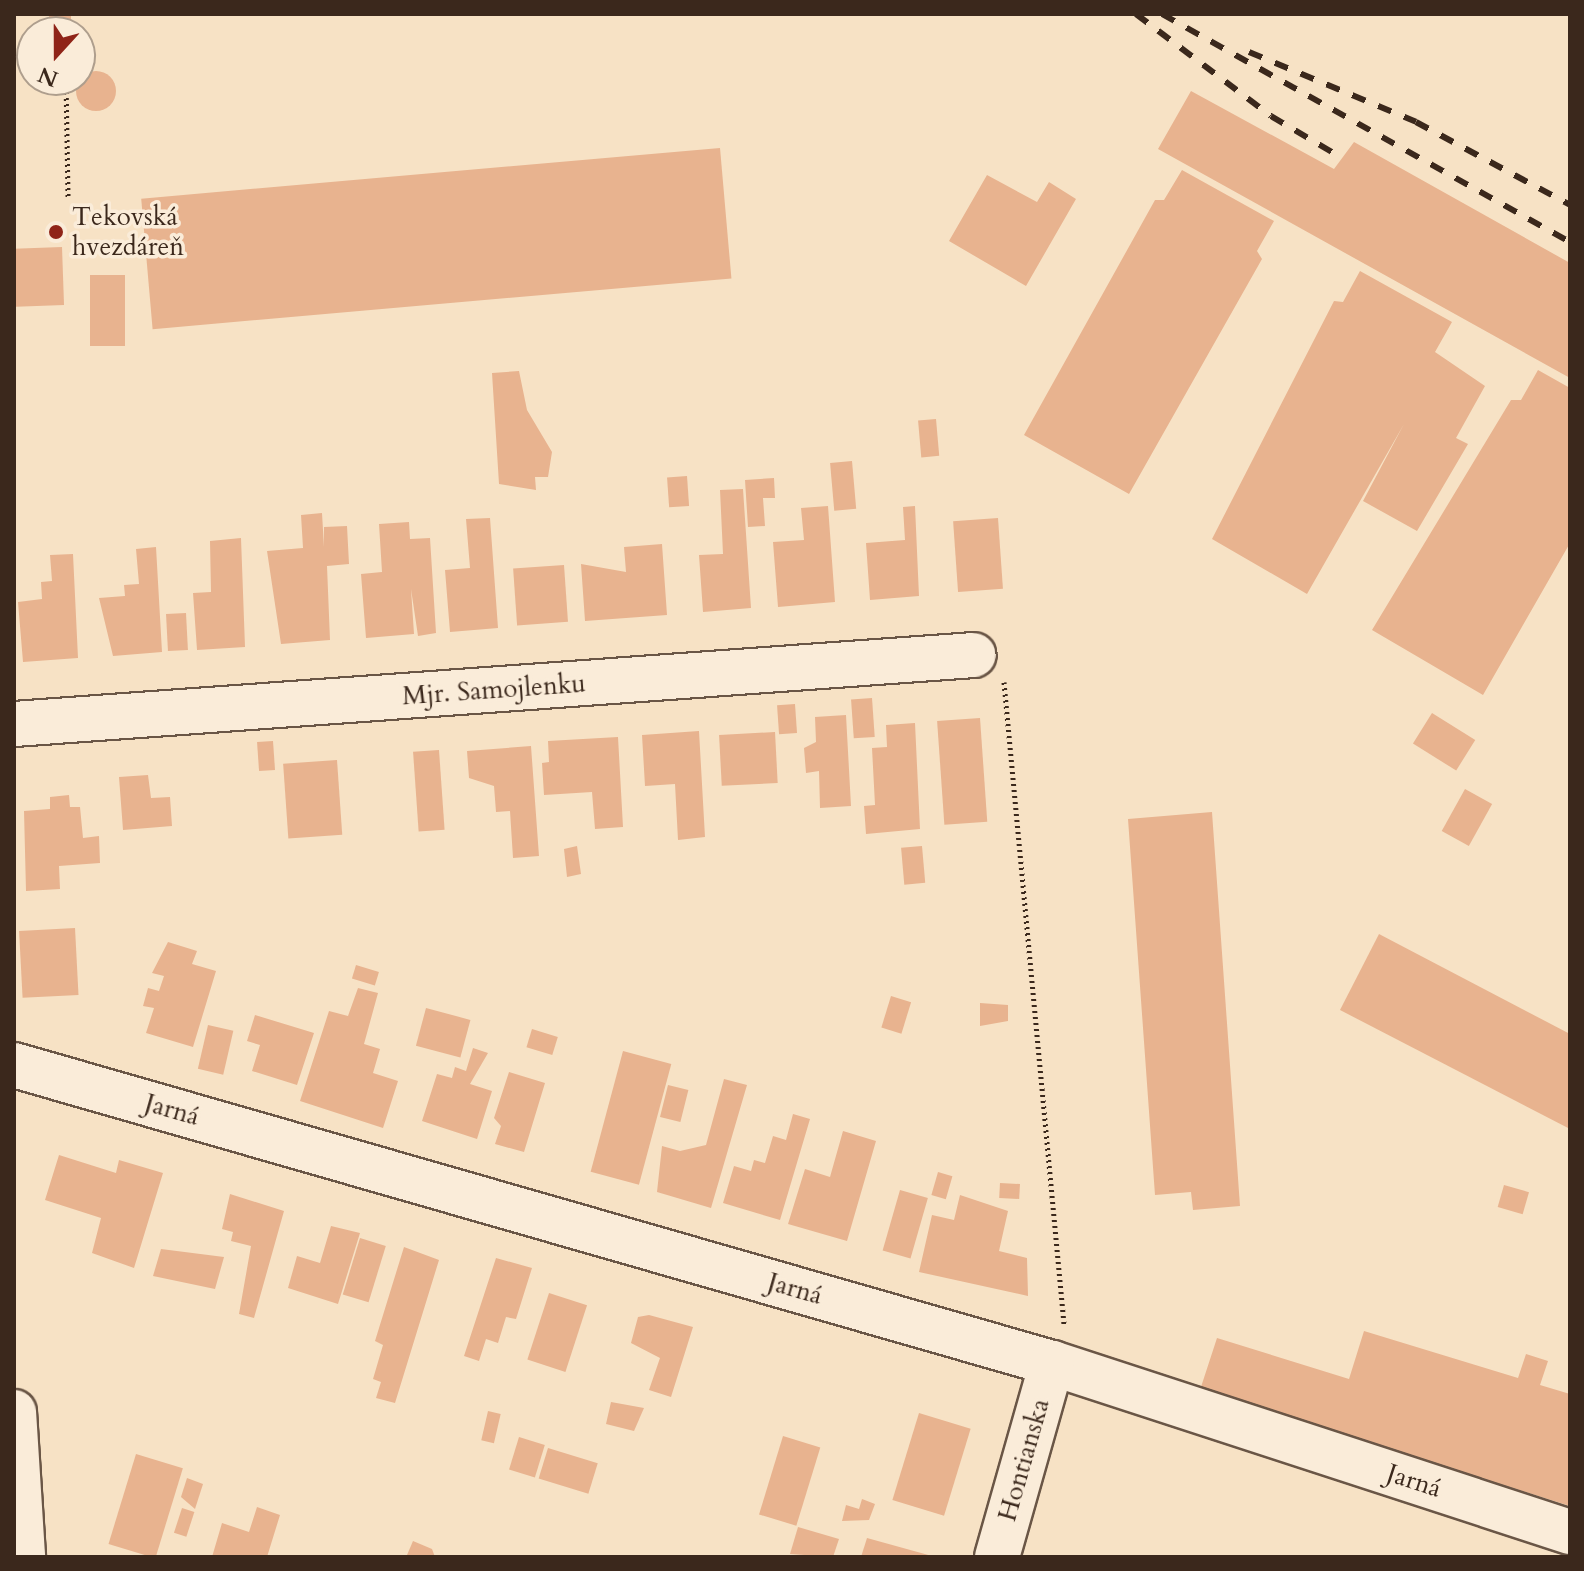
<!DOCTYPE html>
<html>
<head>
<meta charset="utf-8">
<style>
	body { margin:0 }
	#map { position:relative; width:1584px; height:1571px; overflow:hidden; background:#f7e2c5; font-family:Cardo,serif }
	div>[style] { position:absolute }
	.building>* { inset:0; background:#e8b38f; transform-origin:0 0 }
	.round { border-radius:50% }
	.path>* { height:5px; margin-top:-2.5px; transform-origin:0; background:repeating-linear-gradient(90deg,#3b281c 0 2px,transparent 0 6px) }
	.roads { filter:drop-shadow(2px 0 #6a5646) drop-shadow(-2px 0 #6a5646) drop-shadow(0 2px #6a5646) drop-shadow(0 -2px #6a5646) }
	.minor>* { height:44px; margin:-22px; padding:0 22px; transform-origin:22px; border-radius:22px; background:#faecd9 }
	.rail>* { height:6px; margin-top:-3px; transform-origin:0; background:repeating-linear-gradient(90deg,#3b281c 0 14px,transparent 0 28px) }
	.dots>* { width:22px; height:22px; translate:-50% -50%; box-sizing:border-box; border:4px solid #faecd9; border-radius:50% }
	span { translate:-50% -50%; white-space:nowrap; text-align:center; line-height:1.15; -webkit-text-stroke:7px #faecd9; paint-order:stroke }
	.poi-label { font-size:26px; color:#3b281c }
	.left { translate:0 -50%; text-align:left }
	.street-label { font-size:26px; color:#3b281c }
	.frame { position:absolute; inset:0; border:16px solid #3b281c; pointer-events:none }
	.north { position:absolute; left:16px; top:16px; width:80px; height:80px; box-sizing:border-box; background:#faecd9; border:2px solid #ae9e8d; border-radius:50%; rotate:201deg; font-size:22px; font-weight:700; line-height:32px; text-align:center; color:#3b281c }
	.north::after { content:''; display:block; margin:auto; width:28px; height:36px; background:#8f2418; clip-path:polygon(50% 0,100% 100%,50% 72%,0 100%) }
</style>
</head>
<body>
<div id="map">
	<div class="building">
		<i style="left:49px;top:15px;width:22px;height:17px"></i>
		<i class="round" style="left:76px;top:71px;width:40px;height:40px"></i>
		<i style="clip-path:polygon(1191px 91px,1334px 169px,1354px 142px,1570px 263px,1570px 378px,1158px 149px)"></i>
		<i style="left:720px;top:148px;width:131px;height:581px;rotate:85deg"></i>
		<i style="clip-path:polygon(1182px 170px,1274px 221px,1257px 251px,1262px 259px,1129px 494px,1024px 435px,1155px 200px,1164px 200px)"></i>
		<i style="clip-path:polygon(987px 175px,1037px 202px,1049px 182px,1076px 199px,1026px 286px,949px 241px)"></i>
		<i style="left:62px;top:247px;width:58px;height:48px;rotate:88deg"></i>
		<i style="clip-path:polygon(1360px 271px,1452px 322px,1435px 352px,1485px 386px,1456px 438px,1468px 444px,1417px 531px,1363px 501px,1404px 424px,1307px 594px,1212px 539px,1334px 301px,1343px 302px)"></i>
		<i style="left:90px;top:275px;width:35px;height:71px"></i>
		<i style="clip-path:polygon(1538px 370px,1570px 388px,1570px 543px,1483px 695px,1372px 630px,1511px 400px,1521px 400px)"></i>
		<i style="clip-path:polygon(519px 371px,527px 410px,552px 452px,548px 477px,535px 477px,536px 490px,499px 484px,492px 373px)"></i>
		<i style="left:936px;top:419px;width:37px;height:18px;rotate:85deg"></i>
		<i style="left:852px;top:461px;width:48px;height:22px;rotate:85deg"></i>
		<i style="left:687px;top:476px;width:30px;height:20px;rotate:86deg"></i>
		<i style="clip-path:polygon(774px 478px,775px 498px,763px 498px,765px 526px,748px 527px,745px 480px)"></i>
		<i style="clip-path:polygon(743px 489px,751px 608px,703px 612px,699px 555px,723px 554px,720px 490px)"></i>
		<i style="clip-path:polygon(828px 506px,835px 602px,778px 607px,773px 542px,804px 540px,801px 508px)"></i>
		<i style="clip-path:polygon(915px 506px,919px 596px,870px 600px,866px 543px,905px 540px,903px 507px)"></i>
		<i style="clip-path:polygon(322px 513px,324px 547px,324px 527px,347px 526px,349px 564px,327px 566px,330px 640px,281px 644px,267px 551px,303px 548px,301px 515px)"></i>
		<i style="clip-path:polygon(490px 518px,498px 628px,450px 632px,445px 570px,470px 568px,466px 519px)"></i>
		<i style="left:998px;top:518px;width:71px;height:45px;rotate:86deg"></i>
		<i style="clip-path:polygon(409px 522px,410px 539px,430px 538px,436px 633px,418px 636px,411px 589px,414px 634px,366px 638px,361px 574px,382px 572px,379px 524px)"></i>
		<i style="clip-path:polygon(241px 538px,245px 647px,197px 650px,193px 593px,211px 592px,210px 541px)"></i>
		<i style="clip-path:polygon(662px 544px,667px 615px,585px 621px,581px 564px,626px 572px,624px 547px)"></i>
		<i style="clip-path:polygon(156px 547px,162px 652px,113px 656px,99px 598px,125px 596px,124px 585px,139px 584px,136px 549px)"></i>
		<i style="clip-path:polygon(73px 554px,78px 658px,23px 662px,18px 602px,42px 599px,41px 582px,52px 581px,50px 555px)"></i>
		<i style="left:564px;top:565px;width:57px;height:51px;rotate:86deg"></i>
		<i style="left:186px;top:613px;width:37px;height:20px;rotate:87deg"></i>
		<i style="left:872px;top:698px;width:39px;height:21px;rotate:86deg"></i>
		<i style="left:795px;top:704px;width:29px;height:18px;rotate:86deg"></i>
		<i style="left:1432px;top:713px;width:51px;height:36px;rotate:32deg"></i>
		<i style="clip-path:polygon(846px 715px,851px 806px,820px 808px,819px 771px,806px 773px,804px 748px,816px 742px,815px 717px)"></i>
		<i style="left:980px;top:718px;width:104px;height:43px;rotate:86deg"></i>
		<i style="clip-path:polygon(915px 723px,920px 829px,866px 834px,864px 806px,875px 805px,872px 748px,887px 747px,886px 725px)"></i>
		<i style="clip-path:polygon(699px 731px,705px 837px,678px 840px,675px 784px,645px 786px,642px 735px)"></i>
		<i style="left:775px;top:732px;width:51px;height:56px;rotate:87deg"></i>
		<i style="clip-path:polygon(618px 737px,623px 827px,595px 829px,592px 792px,544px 795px,542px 763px,549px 762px,548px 741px)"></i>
		<i style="left:273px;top:741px;width:29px;height:16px;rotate:86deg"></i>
		<i style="clip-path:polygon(531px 746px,539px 856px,513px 858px,510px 811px,496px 812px,494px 786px,469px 778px,467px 751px)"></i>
		<i style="left:439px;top:750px;width:80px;height:26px;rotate:86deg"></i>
		<i style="left:337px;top:760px;width:75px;height:54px;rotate:86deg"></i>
		<i style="clip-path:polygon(148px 775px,151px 798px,170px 797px,172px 826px,123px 830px,119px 777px)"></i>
		<i style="left:1465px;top:789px;width:31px;height:48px;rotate:29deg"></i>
		<i style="clip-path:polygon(69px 795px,70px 807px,80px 807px,83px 838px,99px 836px,100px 863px,59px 866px,60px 889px,26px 891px,24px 811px,50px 809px,50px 797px)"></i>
		<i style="clip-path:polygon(1212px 812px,1240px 1206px,1193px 1210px,1191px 1192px,1155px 1195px,1128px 819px)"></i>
		<i style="clip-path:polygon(577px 846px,581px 874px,567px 877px,564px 849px)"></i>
		<i style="left:922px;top:846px;width:37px;height:21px;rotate:85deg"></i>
		<i style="left:75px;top:928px;width:67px;height:56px;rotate:87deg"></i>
		<i style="clip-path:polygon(1379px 934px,1570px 1034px,1570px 1129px,1340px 1010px)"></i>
		<i style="clip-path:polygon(168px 942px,197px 951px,192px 964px,216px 971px,193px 1047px,146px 1033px,154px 1008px,143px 1006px,148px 988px,159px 991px,164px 976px,152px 973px)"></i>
		<i style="left:356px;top:965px;width:24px;height:14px;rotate:17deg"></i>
		<i style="clip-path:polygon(358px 988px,378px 993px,364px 1044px,380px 1049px,373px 1073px,398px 1081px,383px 1128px,300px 1101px,329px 1011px,348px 1016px)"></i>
		<i style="left:891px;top:996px;width:21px;height:33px;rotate:17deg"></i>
		<i style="clip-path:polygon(980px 1003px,1008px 1005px,1008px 1021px,980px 1026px)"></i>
		<i style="left:426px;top:1008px;width:46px;height:39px;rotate:15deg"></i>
		<i style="clip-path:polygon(255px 1015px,314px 1033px,297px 1085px,252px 1071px,260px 1045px,247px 1041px)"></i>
		<i style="left:208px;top:1025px;width:26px;height:45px;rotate:13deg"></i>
		<i style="left:532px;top:1029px;width:27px;height:19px;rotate:17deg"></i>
		<i style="clip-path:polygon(473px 1048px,488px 1053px,470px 1084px,492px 1091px,477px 1139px,422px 1121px,437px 1074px,452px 1078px,455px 1067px,466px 1071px)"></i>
		<i style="left:623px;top:1051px;width:50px;height:125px;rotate:15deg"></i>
		<i style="clip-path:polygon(509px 1072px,545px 1083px,524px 1152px,495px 1144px,501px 1126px,494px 1118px)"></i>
		<i style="clip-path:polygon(724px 1079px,747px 1085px,711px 1208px,657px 1192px,662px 1146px,680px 1151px,706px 1145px)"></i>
		<i style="left:668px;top:1085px;width:21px;height:33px;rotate:14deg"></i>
		<i style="clip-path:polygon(793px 1114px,810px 1119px,780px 1220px,723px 1203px,734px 1166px,751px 1171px,754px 1160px,765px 1163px,773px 1136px,786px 1140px)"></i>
		<i style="clip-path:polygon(843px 1131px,876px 1141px,847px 1241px,788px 1224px,805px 1169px,830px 1177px)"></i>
		<i style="clip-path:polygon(59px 1155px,116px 1173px,119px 1160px,163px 1173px,134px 1268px,92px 1253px,101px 1218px,45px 1200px)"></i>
		<i style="left:938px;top:1172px;width:15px;height:24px;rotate:16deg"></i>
		<i style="left:1000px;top:1183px;width:20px;height:15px;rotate:3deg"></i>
		<i style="left:1504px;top:1185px;width:26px;height:23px;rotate:16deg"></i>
		<i style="left:900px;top:1190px;width:29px;height:63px;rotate:16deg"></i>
		<i style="clip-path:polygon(230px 1194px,284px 1211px,254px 1318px,239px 1314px,251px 1246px,231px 1241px,233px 1232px,222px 1229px)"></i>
		<i style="clip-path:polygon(960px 1195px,1008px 1211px,999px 1251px,1027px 1258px,1028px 1296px,919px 1272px,932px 1215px,954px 1220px)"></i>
		<i style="clip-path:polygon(331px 1226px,360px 1233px,338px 1304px,288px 1288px,297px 1256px,320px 1263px)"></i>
		<i style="left:360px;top:1238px;width:27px;height:59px;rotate:17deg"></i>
		<i style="clip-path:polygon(404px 1247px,439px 1260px,395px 1403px,376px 1398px,381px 1382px,373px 1379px,383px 1345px,375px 1341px)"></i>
		<i style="clip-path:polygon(161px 1249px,224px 1257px,215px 1289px,153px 1276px)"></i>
		<i style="clip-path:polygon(496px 1258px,532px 1268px,516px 1319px,506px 1317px,498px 1343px,486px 1339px,479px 1361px,464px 1356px)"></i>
		<i style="left:549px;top:1293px;width:40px;height:70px;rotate:18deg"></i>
		<i style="clip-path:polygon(649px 1315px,693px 1327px,671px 1397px,649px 1390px,660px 1358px,631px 1343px,638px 1317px)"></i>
		<i style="clip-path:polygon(1364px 1331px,1518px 1378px,1526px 1354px,1548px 1361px,1540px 1385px,1570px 1394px,1570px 1506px,1200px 1390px,1217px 1338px,1349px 1379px)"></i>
		<i style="clip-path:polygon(611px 1402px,644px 1408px,634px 1431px,606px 1424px)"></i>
		<i style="left:488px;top:1411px;width:13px;height:30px;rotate:13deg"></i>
		<i style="left:919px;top:1413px;width:54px;height:91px;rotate:17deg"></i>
		<i style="left:783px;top:1436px;width:39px;height:82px;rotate:17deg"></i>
		<i style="left:519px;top:1437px;width:27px;height:34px;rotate:17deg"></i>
		<i style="left:548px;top:1448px;width:52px;height:32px;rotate:17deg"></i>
		<i style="left:136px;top:1454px;width:49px;height:94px;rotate:17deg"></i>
		<i style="clip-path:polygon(187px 1478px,203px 1484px,195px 1509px,181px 1497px)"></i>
		<i style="clip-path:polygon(862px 1499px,875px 1504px,869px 1520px,842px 1521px,846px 1505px,859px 1509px)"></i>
		<i style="clip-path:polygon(257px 1507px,280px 1515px,267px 1557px,212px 1557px,222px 1523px,249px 1532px)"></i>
		<i style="left:182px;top:1508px;width:13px;height:26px;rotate:18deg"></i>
		<i style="clip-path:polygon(798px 1527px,839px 1539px,833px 1557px,790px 1554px)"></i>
		<i style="clip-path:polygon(867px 1538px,932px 1556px,932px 1557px,861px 1557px)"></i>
		<i style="clip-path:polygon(413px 1541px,432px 1549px,435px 1557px,407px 1555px)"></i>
	</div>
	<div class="path">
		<i style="left:66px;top:80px;width:119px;rotate:89deg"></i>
		<i style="left:1004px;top:682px;width:645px;rotate:84.66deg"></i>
	</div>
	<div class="roads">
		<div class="minor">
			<i style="left:14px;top:724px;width:962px;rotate:-4.11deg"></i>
			<i style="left:14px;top:1065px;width:1080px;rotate:16.02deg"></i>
			<i style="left:1052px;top:1363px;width:545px;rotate:18.07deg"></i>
			<i style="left:14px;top:1412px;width:145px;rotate:86.4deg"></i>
			<i style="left:997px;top:1557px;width:202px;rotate:-74.2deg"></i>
		</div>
	</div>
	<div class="rail">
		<i style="left:1136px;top:14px;width:169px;rotate:37.1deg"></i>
		<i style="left:1271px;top:116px;width:82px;rotate:30.6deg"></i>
		<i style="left:1162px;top:14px;width:467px;rotate:29.2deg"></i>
		<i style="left:1249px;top:52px;width:181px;rotate:22.7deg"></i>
		<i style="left:1416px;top:122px;width:175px;rotate:28.3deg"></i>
	</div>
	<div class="dots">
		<i style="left:56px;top:232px;background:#8f2418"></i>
	</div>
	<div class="poi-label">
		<span class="left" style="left:72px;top:232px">Tekovská<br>hvezdáreň</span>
	</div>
	<div class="street-label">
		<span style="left:494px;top:690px;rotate:-4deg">Mjr. Samojlenku</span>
		<span style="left:172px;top:1110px;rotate:16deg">Jarná</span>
		<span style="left:795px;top:1289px;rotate:16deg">Jarná</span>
		<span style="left:1024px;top:1460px;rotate:-74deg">Hontianska</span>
		<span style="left:1414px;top:1481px;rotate:18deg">Jarná</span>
	</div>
	<div class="frame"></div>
	<div class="north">N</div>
</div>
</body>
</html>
